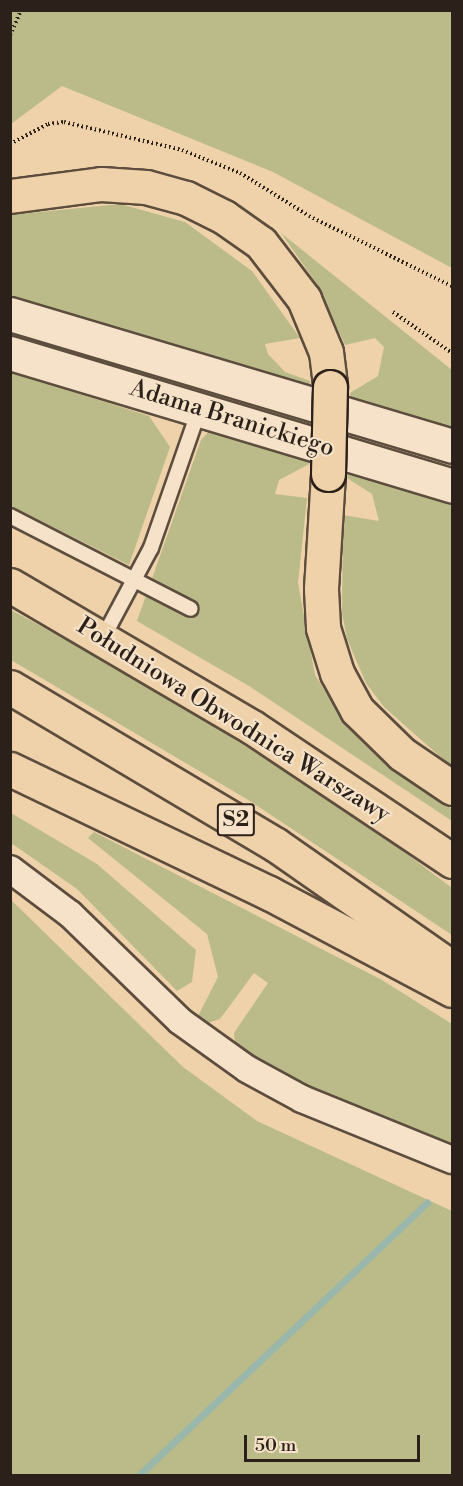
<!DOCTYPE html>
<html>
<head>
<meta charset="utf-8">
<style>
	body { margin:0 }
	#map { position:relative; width:463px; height:1486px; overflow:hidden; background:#efd2aa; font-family:"Libre Bodoni",serif }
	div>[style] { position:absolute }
	.green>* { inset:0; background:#babb88 }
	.stream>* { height:7px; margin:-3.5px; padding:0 3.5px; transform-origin:3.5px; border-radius:3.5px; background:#9ab7ab }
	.path>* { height:4px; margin-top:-2px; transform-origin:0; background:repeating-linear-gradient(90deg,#2c211a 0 1.5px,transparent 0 4.5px) }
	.roads { filter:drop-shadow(2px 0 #5d4d3e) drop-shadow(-2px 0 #5d4d3e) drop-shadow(0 2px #5d4d3e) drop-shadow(0 -2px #5d4d3e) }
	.service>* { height:14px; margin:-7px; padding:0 7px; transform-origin:7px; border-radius:7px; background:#f5e2c8 }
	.minor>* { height:26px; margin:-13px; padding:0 13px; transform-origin:13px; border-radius:13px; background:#f5e2c8 }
	.secondary>* { height:33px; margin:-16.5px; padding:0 16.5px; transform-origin:16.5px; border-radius:16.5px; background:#f5e2c8 }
	.motorway>* { height:33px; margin:-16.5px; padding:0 16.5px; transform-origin:16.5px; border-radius:16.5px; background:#efd2aa }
	.bridges { filter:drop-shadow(2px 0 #2c211a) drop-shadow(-2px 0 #2c211a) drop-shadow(0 2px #2c211a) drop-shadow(0 -2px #2c211a) }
	.motorway-bridge>* { height:33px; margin:-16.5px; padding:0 16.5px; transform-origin:16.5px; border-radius:16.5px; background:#efd2aa }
	span { translate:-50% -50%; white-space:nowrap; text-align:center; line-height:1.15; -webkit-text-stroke:4.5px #f5e2c8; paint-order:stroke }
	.shield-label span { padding:2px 4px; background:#f5e2c8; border:2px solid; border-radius:4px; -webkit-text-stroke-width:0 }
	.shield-label { font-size:22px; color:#2c211a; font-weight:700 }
	.street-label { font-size:24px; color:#2c211a }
	.frame { position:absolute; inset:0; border:12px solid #2c211a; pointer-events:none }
	.scale { position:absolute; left:244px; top:1435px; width:176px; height:27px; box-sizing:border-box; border:3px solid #2c211a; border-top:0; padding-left:8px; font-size:18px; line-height:21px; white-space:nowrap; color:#2c211a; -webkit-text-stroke:4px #f5e2c8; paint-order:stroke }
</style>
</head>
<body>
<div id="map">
	<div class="green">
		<i style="clip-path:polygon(11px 10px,452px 11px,452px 268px,273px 172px,62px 86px,11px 124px)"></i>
		<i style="clip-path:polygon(120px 204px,185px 222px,252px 271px,300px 338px,265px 344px,268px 354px,285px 372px,310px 381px,310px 390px,11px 298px,10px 215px)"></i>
		<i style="clip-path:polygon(281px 233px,452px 370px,452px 430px,351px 399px,350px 393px,378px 376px,384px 347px,375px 338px,345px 345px,317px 284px)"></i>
		<i style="clip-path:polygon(11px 372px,149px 416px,170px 447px,129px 565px,11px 506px)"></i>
		<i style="clip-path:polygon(212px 428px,310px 456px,309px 464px,279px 480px,275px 494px,307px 498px,298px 583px,315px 675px,348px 727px,452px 809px,452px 821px,249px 686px,137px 621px,201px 440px)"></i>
		<i style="clip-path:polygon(349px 468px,452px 502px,452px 767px,384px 707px,366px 683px,347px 639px,342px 613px,343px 515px,379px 521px,372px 494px,347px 478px)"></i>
		<i style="clip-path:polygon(11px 610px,141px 680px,363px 821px,452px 888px,452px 935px,250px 801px,11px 660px)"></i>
		<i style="clip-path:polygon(11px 813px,97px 864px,196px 950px,192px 982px,177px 991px,77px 889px,11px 843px)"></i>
		<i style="clip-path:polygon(94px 832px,382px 980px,452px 1024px,452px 1149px,284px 1080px,235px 1047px,234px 1033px,268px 983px,254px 973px,220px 1019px,202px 1025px,196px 1020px,218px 977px,207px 934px,88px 838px)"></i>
		<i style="clip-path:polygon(10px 899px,183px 1067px,257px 1121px,452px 1211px,452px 1475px,11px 1475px)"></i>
	</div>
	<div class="stream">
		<i style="left:138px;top:1476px;width:398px;rotate:-43.4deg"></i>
	</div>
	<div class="path">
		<i style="left:10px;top:35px;width:27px;rotate:-66deg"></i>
		<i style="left:10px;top:144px;width:43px;rotate:-27.8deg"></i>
		<i style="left:48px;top:124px;width:16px;rotate:-7deg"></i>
		<i style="left:64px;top:122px;width:121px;rotate:13.3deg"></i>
		<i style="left:182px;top:150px;width:62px;rotate:21.6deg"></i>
		<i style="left:240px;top:173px;width:81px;rotate:31.9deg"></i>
		<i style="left:309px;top:216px;width:159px;rotate:26.1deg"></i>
		<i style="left:393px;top:312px;width:72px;rotate:34.8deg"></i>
	</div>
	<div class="roads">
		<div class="service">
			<i style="left:10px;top:516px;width:203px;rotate:27.2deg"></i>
			<i style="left:104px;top:636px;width:100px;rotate:-61.9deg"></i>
			<i style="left:151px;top:548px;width:146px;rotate:-70.8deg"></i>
		</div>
		<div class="minor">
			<i style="left:10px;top:869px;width:75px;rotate:36.9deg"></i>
			<i style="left:70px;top:914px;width:153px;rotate:44.2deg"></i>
			<i style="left:180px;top:1021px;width:82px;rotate:35.6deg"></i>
			<i style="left:247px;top:1069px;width:63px;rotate:28.6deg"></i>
			<i style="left:302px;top:1099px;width:162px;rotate:22.1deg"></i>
		</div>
		<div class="secondary">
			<i style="left:10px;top:314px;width:461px;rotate:16.6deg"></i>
			<i style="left:10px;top:353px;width:462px;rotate:16.7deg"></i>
		</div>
		<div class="motorway">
			<i style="left:10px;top:196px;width:92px;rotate:-7.5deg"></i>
			<i style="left:101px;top:184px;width:45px;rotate:3.8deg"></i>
			<i style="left:146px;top:187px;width:41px;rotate:15.4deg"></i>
			<i style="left:186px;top:198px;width:42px;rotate:26.6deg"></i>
			<i style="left:224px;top:217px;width:45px;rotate:35.1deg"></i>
			<i style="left:261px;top:243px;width:71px;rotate:52.5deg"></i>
			<i style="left:304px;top:299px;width:57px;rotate:67.5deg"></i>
			<i style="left:326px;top:352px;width:35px;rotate:83deg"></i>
			<i style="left:328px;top:474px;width:115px;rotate:93.5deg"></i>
			<i style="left:321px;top:589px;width:39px;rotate:87deg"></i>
			<i style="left:323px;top:628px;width:47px;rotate:72.7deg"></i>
			<i style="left:337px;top:673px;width:42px;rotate:61.6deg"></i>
			<i style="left:357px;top:710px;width:63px;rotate:44.4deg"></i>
			<i style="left:402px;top:754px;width:60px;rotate:34.2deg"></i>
			<i style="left:10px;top:585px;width:281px;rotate:30.4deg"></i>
			<i style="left:252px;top:727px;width:241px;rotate:33.8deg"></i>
			<i style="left:10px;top:687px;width:309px;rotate:30.7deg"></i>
			<i style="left:276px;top:845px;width:215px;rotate:34.9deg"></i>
			<i style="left:10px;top:769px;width:287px;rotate:25.6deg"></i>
			<i style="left:269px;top:893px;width:207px;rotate:27.9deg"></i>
		</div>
	</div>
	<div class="bridges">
		<div class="motorway-bridge">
			<i style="left:328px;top:474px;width:87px;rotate:-88.7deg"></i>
		</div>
	</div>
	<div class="shield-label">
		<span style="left:236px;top:820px">S2</span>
	</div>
	<div class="street-label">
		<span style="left:232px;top:419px;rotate:17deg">Adama Branickiego</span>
		<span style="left:233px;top:721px;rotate:32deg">Południowa Obwodnica Warszawy</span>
	</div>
	<div class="frame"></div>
	<div class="scale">50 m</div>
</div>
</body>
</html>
